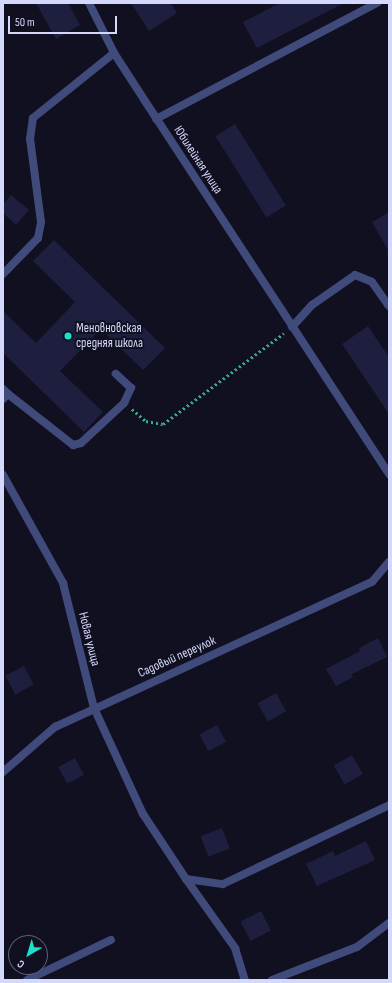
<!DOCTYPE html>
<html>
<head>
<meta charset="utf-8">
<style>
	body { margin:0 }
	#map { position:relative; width:392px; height:983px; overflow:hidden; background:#101021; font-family:"Sofia Sans Condensed",sans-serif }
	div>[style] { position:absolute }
	.building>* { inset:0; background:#1e1e3f; transform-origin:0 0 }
	.path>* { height:2.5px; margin-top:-1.25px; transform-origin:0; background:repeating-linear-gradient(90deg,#3ba78a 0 2px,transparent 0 5px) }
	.lane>* { height:8px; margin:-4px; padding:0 4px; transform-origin:4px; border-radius:4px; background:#404a7b }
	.dots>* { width:11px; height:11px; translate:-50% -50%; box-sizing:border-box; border:2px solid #101021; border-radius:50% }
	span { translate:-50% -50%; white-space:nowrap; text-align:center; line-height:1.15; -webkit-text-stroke:4px #101021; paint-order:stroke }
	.street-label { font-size:13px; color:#d4d8fa }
	.poi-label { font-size:13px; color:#d4d8fa }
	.left { translate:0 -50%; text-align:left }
	.frame { position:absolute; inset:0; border:4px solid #d4d8fa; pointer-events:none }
	.north { position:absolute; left:8px; top:935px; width:40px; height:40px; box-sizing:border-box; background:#101021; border:1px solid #5e6078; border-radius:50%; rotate:218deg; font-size:11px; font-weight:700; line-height:16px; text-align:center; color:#d4d8fa }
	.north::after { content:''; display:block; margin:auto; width:14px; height:18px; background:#19e2cb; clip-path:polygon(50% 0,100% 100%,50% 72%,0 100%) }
	.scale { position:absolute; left:8px; top:16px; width:109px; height:18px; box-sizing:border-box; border:2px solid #d4d8fa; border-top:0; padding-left:5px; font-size:12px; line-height:14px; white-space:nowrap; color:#d4d8fa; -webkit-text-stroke:3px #101021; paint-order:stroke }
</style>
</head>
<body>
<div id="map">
	<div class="building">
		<i style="clip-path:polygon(36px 3px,68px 3px,80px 25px,56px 39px)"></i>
		<i style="clip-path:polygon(131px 3px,171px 3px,177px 13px,149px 31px)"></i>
		<i style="clip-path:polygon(280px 3px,344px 3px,257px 48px,243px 22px)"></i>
		<i style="left:235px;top:124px;width:96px;height:23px;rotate:58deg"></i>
		<i style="clip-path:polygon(11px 195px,29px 210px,16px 225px,3px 213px,3px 204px)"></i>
		<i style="clip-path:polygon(389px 212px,389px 252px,372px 222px)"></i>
		<i style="clip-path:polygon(54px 240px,165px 348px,143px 370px,101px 329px,60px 371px,103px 412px,84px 432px,3px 353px,3px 311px,36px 343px,75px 302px,33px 261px)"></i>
		<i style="clip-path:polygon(368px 326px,389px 357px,389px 414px,342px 344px)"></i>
		<i style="clip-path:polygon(378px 638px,387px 657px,352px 674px,353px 677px,336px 686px,326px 669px,360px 651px,359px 648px)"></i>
		<i style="left:24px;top:666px;width:21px;height:21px;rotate:62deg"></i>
		<i style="left:276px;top:693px;width:21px;height:21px;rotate:61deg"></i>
		<i style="left:217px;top:725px;width:19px;height:20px;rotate:62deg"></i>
		<i style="left:352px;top:755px;width:22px;height:21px;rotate:60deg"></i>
		<i style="left:75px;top:758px;width:19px;height:19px;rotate:62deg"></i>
		<i style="left:222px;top:828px;width:22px;height:23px;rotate:69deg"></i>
		<i style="clip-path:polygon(366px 841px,375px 860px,317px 886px,306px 864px,333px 851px,335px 856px)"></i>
		<i style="left:261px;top:911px;width:22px;height:23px;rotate:63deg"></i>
	</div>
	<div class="path">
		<i style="left:132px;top:409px;width:18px;rotate:41deg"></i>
		<i style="left:146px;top:421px;width:17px;rotate:10deg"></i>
		<i style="left:163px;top:424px;width:151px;rotate:-36.9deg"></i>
	</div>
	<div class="lane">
		<i style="left:89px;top:3px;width:56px;rotate:63.4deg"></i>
		<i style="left:114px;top:53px;width:57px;rotate:57.1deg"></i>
		<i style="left:145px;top:101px;width:446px;rotate:56.8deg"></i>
		<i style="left:156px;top:119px;width:250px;rotate:-27.7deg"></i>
		<i style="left:3px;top:274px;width:50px;rotate:-45.8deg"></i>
		<i style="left:38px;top:238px;width:16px;rotate:-79deg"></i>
		<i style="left:41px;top:222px;width:84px;rotate:-97.5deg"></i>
		<i style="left:30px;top:139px;width:21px;rotate:-82deg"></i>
		<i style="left:33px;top:118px;width:104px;rotate:-38.7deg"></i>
		<i style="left:292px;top:327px;width:30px;rotate:-48deg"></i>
		<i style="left:312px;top:305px;width:52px;rotate:-34.9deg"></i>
		<i style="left:355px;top:275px;width:18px;rotate:22deg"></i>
		<i style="left:372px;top:282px;width:29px;rotate:55deg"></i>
		<i style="left:3px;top:389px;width:7px;rotate:45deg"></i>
		<i style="left:8px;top:394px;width:7px;rotate:135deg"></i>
		<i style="left:8px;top:394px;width:83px;rotate:38.1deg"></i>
		<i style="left:73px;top:445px;width:8px;rotate:-14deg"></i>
		<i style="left:81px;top:443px;width:59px;rotate:-42.9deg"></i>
		<i style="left:124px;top:403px;width:17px;rotate:-65deg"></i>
		<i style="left:131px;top:388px;width:21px;rotate:-137deg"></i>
		<i style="left:3px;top:475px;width:124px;rotate:60.9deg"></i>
		<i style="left:63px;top:583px;width:129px;rotate:76.1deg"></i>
		<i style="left:94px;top:708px;width:117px;rotate:65.2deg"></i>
		<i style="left:143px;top:814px;width:78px;rotate:56.5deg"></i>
		<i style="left:186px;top:879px;width:37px;rotate:8deg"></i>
		<i style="left:223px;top:884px;width:184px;rotate:-25.4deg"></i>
		<i style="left:3px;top:772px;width:69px;rotate:-40.9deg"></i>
		<i style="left:55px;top:727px;width:349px;rotate:-24.6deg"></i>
		<i style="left:372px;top:582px;width:26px;rotate:-50deg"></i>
		<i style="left:186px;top:879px;width:85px;rotate:54.6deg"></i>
		<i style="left:235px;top:948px;width:34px;rotate:73deg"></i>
		<i style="left:27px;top:980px;width:93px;rotate:-25.5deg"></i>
		<i style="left:272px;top:980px;width:91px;rotate:-21.2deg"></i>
		<i style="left:357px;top:947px;width:40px;rotate:-37deg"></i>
	</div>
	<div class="dots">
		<i style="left:68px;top:336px;background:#19e2cb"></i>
	</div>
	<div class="street-label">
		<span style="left:198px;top:160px;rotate:57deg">Юбилейная улица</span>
		<span style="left:89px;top:639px;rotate:76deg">Новая улица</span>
		<span style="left:177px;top:657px;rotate:-24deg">Садовый переулок</span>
	</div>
	<div class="poi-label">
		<span class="left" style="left:76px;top:336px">Меновновская<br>средняя школа</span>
	</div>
	<div class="frame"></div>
	<div class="north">С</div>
	<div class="scale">50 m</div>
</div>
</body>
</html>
